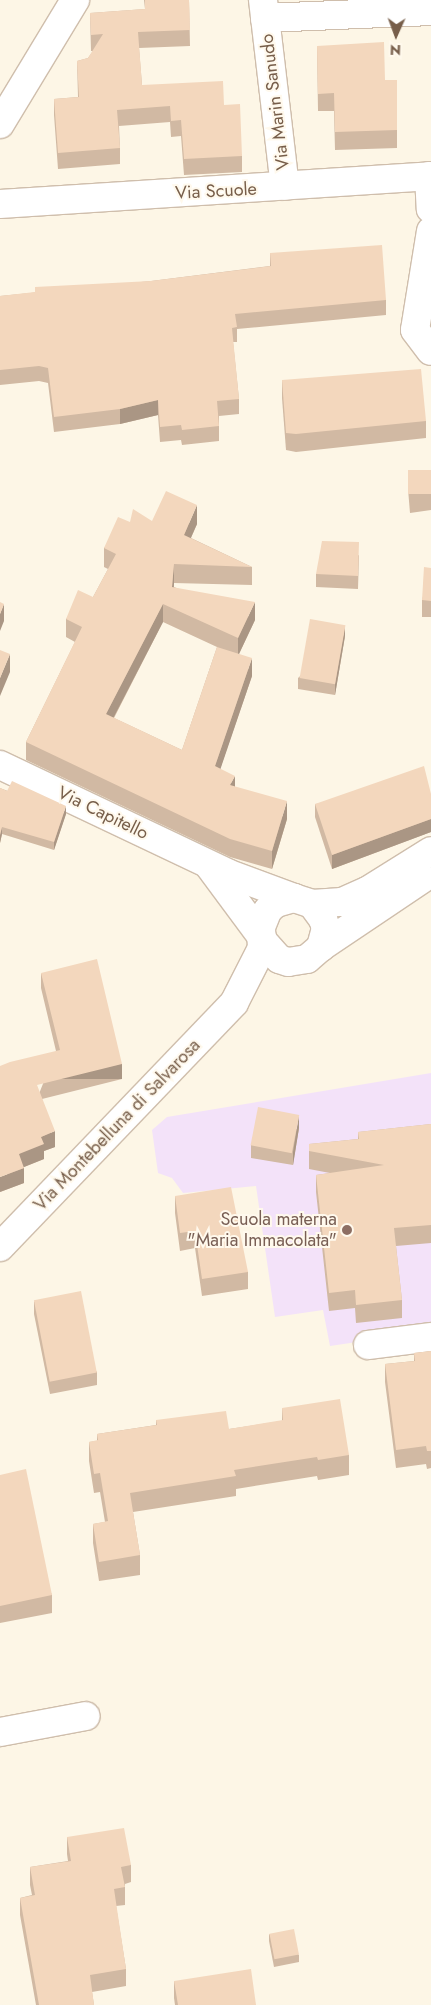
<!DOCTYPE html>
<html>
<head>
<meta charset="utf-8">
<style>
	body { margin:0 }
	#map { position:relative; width:431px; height:2005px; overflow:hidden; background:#fdf6e6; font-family:Jost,sans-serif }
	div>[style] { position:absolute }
	.education>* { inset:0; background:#f3e2f9 }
	.roads { filter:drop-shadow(1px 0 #cfbeac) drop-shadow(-1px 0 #cfbeac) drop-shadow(0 1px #cfbeac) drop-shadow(0 -1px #cfbeac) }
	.minor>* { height:28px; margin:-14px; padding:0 14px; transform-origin:14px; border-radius:14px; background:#fff }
	.wall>* { inset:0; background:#d1b9a3 }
	.shaded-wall>* { inset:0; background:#aa9684; transform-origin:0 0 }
	.building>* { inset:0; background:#f3d7bd; transform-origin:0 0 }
	.dots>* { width:14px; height:14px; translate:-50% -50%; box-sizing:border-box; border:2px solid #fff9ed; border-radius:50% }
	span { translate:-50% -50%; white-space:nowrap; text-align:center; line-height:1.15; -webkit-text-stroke:4px #fff9ed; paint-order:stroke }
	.street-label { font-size:18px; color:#775e4a }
	.education-label { font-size:18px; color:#785e54 }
	.right { translate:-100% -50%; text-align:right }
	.north { position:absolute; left:371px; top:10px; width:50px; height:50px; -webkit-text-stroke:4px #fff9ed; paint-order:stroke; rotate:182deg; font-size:14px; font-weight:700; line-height:20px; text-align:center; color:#775e4a }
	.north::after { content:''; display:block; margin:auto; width:18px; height:22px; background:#775e4a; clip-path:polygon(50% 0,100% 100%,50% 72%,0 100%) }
</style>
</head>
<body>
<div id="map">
	<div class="education">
		<i style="clip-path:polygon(431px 1073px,431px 1331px,330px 1346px,323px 1310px,275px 1317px,256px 1186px,183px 1193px,172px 1178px,158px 1173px,152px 1130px,167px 1117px)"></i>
	</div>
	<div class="roads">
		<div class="minor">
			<i style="left:263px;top:0;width:187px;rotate:83.3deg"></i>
			<i style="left:265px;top:18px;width:166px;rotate:-2.4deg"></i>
			<i style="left:0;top:124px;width:145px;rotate:-58.8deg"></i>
			<i style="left:429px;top:176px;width:33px;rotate:87deg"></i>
			<i style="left:0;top:204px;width:432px;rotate:-3.7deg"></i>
			<i style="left:431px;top:231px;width:100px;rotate:99.2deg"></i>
			<i style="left:415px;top:330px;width:26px;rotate:53deg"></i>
			<i style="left:0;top:765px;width:251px;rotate:25.4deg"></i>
			<i style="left:227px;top:873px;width:72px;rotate:20.5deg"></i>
			<i style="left:210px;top:867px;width:87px;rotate:53.4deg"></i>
			<i style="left:312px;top:904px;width:30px;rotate:-4deg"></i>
			<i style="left:342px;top:902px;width:27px;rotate:-24deg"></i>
			<i style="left:367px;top:891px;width:75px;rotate:-32deg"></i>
			<i style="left:321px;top:947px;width:122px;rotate:-34deg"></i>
			<i style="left:0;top:1247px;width:338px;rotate:-46.2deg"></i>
			<i style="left:234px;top:1003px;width:62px;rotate:-63deg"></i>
			<i style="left:262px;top:948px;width:21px;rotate:-93deg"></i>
			<i style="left:261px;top:927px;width:18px;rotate:-68deg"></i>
			<i style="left:268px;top:910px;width:11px;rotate:-41deg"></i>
			<i style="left:276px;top:903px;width:19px;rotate:-16deg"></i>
			<i style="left:294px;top:898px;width:19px;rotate:18deg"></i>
			<i style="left:312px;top:904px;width:19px;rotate:54deg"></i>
			<i style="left:323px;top:919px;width:9px;rotate:72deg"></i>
			<i style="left:326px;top:928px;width:20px;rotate:105deg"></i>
			<i style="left:321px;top:947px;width:18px;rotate:139deg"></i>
			<i style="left:307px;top:959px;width:19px;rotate:171deg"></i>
			<i style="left:288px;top:962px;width:9px;rotate:-162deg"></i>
			<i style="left:279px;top:959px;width:24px;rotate:-132deg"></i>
			<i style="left:368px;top:1345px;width:64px;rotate:-7.2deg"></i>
			<i style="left:0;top:1732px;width:87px;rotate:-10.5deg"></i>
		</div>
	</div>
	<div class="wall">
		<i style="clip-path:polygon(144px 0,189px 0,190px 46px,139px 48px,142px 85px,224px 105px,242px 156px,242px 172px,184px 175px,181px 136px,171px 137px,170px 122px,119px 126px,120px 148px,120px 164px,58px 169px,54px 115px,54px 99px,78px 97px,77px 61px,88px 58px,93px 51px,91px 51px,90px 13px,145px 9px)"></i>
		<i style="clip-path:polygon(317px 46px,385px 80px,397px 80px,397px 148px,335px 150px,334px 111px,318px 111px)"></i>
		<i style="clip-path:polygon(270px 253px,386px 300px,386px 315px,237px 329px,237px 342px,233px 342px,239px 399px,239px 414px,219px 416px,219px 441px,182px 445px,181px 440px,160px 442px,158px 415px,120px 424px,54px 432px,48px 383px,39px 381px,0 385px,0 296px,151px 281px,270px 266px)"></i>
		<i style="clip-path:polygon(282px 380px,426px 421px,426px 438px,296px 452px,286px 450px,282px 398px)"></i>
		<i style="clip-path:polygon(431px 470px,431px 510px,410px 513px,408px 489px,408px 473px)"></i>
		<i style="clip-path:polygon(evenodd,152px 521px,197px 524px,191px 538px,252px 567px,252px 585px,174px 583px,174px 587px,255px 620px,239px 654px,252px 676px,220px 769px,235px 787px,287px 819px,272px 869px,230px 857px,26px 760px,26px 742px,75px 642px,66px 637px,66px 619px,93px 597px,108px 569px,104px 567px,104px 548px,130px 522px,152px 521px,163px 622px,217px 647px,182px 750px,114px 718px,163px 622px)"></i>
		<i style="clip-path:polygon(359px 555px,358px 589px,316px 587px,316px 574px)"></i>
		<i style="clip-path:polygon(431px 568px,431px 617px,422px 617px,422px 600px)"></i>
		<i style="clip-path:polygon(345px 636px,335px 695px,298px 689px,298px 678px)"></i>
		<i style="clip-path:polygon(0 788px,66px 814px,54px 850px,2px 834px,0 843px)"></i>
		<i style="clip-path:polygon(431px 794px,431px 832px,332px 869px,315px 817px,315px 804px)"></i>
		<i style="clip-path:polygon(41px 973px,122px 1079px,42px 1099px,55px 1147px,44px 1151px,44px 1159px,24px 1167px,24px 1183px,0 1192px,56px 1051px,41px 988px)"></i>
		<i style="clip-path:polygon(431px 1124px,431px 1243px,396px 1246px,402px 1300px,402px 1318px,356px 1323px,355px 1308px,329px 1311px,316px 1192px,316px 1175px,330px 1173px,309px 1169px,309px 1144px,358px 1139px,358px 1132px)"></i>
		<i style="clip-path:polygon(299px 1128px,293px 1165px,251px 1158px,251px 1145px)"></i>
		<i style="clip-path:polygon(175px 1196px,248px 1272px,248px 1289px,202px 1296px,195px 1248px,180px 1251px,175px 1213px)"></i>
		<i style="clip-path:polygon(34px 1301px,97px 1372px,97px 1385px,50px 1394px,34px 1314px)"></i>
		<i style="clip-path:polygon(431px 1351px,431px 1468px,427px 1469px,426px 1464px,396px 1468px,385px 1382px,385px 1364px,414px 1361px,414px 1353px)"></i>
		<i style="clip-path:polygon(282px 1408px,349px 1455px,349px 1475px,318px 1480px,317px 1476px,236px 1489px,236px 1496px,133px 1512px,140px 1555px,140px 1575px,99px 1581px,93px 1543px,93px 1524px,105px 1522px,100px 1492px,94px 1493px,89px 1461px,89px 1442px,97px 1441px,97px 1434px,156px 1425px,156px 1420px,229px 1429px,282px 1421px)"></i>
		<i style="clip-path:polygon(0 1475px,52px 1595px,52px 1613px,0 1623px)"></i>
		<i style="clip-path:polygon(67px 1837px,131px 1865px,131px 1882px,125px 1884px,125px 1905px,116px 1906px,126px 1969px,126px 1986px,92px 1992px,94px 2005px,36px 2005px,20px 1915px,20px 1898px,32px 1895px,30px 1885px,30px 1867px,68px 1861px,67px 1854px)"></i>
		<i style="clip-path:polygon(269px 1934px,299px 1955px,299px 1962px,274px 1967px,269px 1941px)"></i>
		<i style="clip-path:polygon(174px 1981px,256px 2005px,175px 2005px,174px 1998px)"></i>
	</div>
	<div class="shaded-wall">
		<i style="clip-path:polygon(158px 400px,158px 415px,120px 424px,120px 409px)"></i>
		<i style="clip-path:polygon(197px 505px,197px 524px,184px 553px,184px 535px)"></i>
		<i style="clip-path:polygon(174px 564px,174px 583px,172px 605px,172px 587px)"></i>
		<i style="clip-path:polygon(255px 602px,255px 620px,238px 656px,238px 638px)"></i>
		<i style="clip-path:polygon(4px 604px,4px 621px,0 631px,0 614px)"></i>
		<i style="clip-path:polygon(163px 604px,163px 622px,106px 732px,106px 714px)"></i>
		<i style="clip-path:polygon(345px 625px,345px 636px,335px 695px,335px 684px)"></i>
		<i style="clip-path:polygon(10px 654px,10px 672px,0 696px,0 678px)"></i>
		<i style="clip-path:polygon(252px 658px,252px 676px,215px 785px,215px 766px)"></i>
		<i style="clip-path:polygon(235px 776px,235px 795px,230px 785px)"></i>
		<i style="clip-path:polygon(287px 801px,287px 819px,272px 869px,272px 851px)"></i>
		<i style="clip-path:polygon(66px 806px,66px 814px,54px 850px,54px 842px)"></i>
		<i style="clip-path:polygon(431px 819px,431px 832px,332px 869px,332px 855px)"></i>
		<i style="clip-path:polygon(2px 827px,2px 834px,0 843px,0 835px)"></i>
		<i style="left:122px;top:1064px;width:15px;height:88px;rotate:90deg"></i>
		<i style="clip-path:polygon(299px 1115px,299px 1128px,293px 1165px,293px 1152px)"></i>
		<i style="clip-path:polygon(55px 1131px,55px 1147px,44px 1151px,44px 1159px,19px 1169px,19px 1154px,41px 1137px)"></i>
		<i style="clip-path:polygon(24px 1168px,24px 1183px,0 1192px,0 1177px)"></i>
	</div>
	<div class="building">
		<i style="clip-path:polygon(145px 0,189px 0,190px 30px,138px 32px,142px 85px,223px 81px,224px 105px,240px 104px,242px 156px,184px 159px,181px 120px,171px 121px,170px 106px,117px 110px,120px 148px,58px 153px,54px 99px,79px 97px,77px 61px,88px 58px,103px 34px,91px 35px,90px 13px,145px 9px)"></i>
		<i style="clip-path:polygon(384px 42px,385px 80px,397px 80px,397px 130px,335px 132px,334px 93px,318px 94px,317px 46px)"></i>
		<i style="clip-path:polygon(382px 245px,386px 300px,235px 314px,237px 327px,232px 328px,239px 399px,217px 401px,219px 426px,182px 430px,181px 425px,160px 427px,158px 400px,120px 409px,54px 417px,48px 368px,39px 366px,0 370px,0 296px,35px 292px,35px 287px,151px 281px,271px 266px,270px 253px)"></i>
		<i style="clip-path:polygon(421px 369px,426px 421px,296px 434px,286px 433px,282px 380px)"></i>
		<i style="left:431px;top:470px;width:24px;height:23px;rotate:90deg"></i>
		<i style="clip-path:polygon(166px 491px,197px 505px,184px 535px,252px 567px,174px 564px,172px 587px,255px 602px,238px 638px,163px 604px,106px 714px,182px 750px,217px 647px,252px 658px,215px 766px,235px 776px,230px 785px,287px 801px,272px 851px,230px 839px,26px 742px,82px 627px,66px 619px,78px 590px,93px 597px,116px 554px,104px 548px,118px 517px,130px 522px,133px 509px,152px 521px)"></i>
		<i style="clip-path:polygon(322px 541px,359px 542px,358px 576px,316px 574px)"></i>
		<i style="clip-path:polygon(424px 567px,431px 568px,431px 601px,422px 600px)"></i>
		<i style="clip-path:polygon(0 602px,4px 604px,0 614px)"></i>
		<i style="left:310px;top:619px;width:36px;height:60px;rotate:10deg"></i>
		<i style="clip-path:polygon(0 650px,10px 654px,0 678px)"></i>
		<i style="clip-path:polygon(424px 766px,431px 794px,431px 819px,332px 855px,315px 804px)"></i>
		<i style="clip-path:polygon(12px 781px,66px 806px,54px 842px,2px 827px,0 835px,0 788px,7px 791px)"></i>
		<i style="clip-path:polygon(97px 959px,122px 1064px,37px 1085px,55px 1131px,41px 1137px,44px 1144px,19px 1154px,24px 1168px,0 1177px,0 1066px,10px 1062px,60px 1050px,41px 973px)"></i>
		<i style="left:258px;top:1107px;width:42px;height:39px;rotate:11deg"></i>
		<i style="clip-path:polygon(431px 1124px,431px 1225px,394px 1228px,402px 1300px,356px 1305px,355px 1290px,329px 1293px,316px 1175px,384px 1165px,309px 1151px,309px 1144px,359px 1139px,358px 1132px)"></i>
		<i style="clip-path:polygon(231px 1187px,248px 1272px,202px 1279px,195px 1231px,180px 1233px,175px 1196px)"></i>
		<i style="left:81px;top:1291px;width:83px;height:48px;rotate:79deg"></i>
		<i style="clip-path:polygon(431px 1351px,431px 1451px,427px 1451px,426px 1446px,396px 1450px,385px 1364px,415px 1361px,414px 1353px)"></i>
		<i style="clip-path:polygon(340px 1399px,349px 1455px,318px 1460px,317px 1457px,234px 1470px,236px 1476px,130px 1493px,140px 1555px,99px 1562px,93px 1524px,108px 1521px,100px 1473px,94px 1474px,89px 1442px,98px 1440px,97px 1434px,157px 1425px,156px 1420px,226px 1411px,229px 1429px,283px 1420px,282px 1408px)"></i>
		<i style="clip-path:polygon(26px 1469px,52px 1595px,0 1606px,0 1475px)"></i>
		<i style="clip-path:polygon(124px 1828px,131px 1865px,121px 1867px,125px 1887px,114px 1889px,126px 1969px,90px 1975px,94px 2005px,39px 2005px,20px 1898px,35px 1895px,30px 1867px,71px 1861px,67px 1837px)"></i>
		<i style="left:294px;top:1929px;width:26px;height:25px;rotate:79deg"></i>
		<i style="clip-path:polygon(251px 1969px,256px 2005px,178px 2005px,174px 1981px)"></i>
	</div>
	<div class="dots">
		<i style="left:347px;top:1230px;background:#8d6e63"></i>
	</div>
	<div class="street-label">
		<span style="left:275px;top:102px;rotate:-97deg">Via Marin Sanudo</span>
		<span style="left:216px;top:191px;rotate:-3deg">Via Scuole</span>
		<span style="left:103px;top:813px;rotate:26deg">Via Capitello</span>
		<span style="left:117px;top:1125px;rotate:-46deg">Via Montebelluna di Salvarosa</span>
	</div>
	<div class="education-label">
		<span class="right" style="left:337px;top:1230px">Scuola materna<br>"Maria Immacolata"</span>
	</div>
	<div class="north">N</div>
</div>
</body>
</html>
